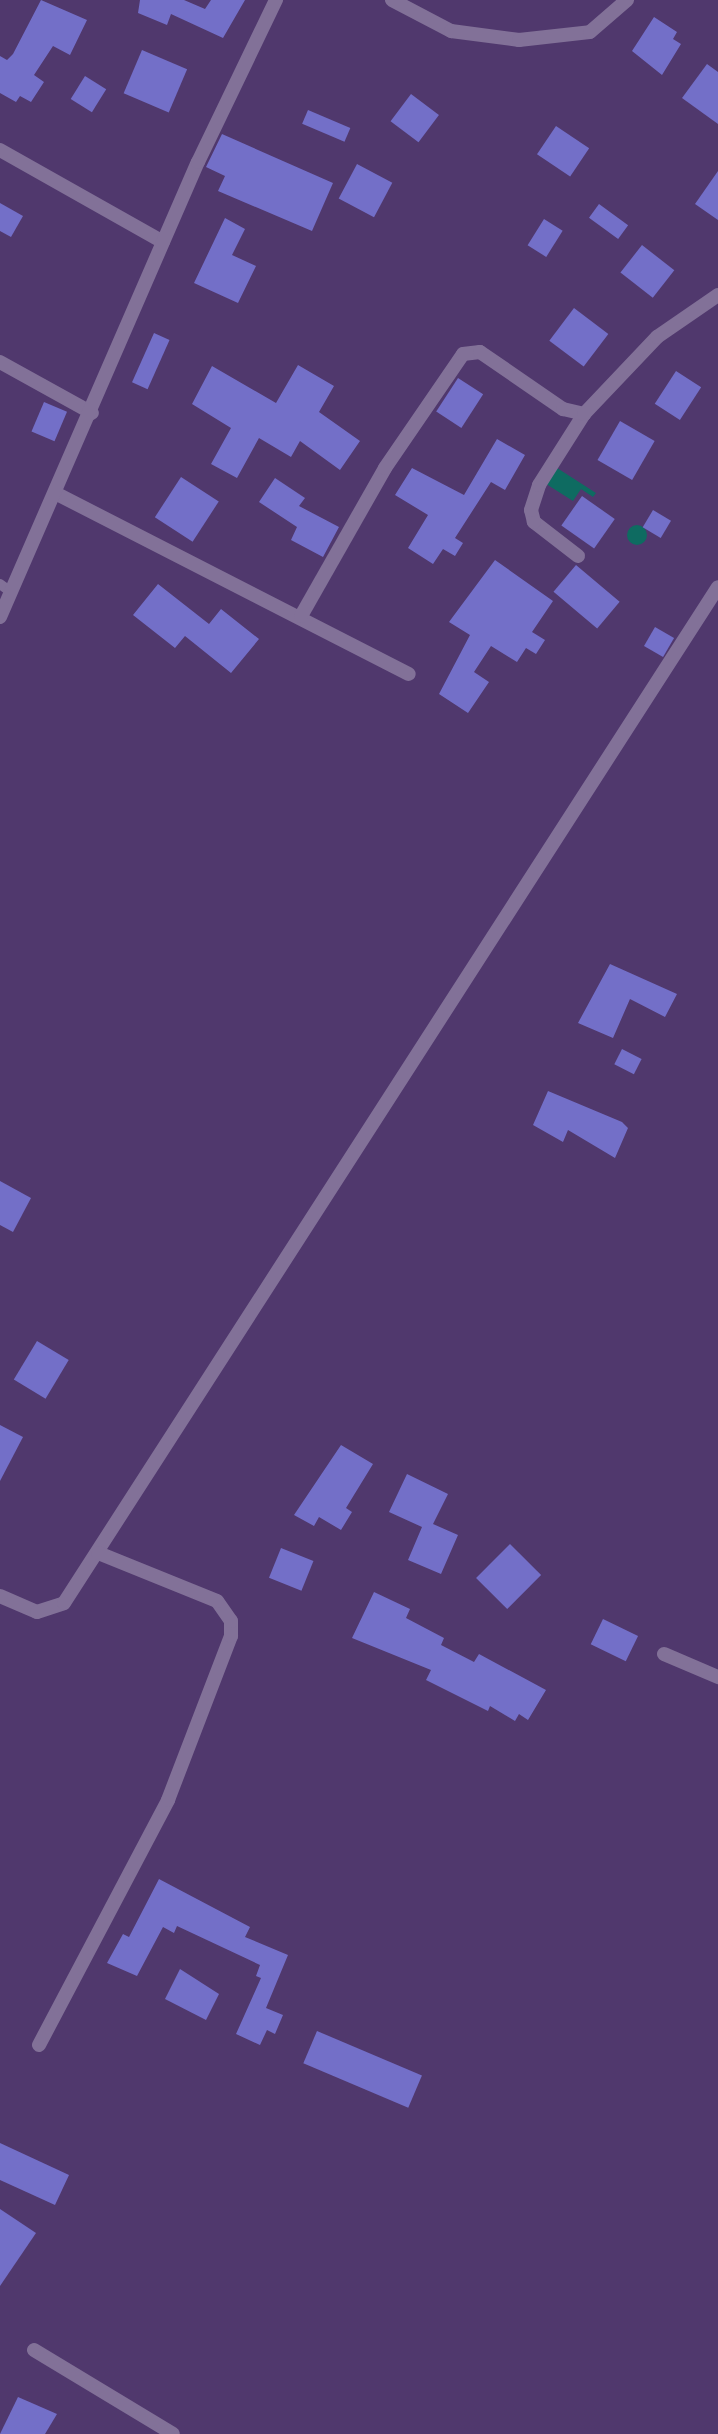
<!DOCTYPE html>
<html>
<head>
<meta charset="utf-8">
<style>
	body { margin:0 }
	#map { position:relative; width:718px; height:2434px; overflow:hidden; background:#50386d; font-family:Montserrat,sans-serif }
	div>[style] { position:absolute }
	.water>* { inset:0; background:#0e6b61 }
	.round { border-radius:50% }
	.building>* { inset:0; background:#736fc8; transform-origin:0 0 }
	.service>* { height:10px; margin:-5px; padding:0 5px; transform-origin:5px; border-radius:5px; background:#827198 }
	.minor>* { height:14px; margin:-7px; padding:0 7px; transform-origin:7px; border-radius:7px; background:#827198 }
	.tertiary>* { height:14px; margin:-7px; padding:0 7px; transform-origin:7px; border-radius:7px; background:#827198 }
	span { translate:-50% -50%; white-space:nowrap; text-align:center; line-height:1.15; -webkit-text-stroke:7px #31263e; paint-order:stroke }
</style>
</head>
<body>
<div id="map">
	<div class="water">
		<i style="clip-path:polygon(554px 466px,596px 493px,593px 497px,581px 489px,573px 501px,543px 482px)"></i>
		<i class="round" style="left:627px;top:525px;width:20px;height:20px"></i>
	</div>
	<div class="building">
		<i style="clip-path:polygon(41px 0,87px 20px,70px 55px,53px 46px,34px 75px,44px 82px,31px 102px,20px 96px,16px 102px,0 93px,0 56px,7px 60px,13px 54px)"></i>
		<i style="clip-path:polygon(140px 0,184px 0,205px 9px,211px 0,245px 0,223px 38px,171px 14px,167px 25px,138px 13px)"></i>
		<i style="clip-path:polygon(654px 17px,677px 32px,673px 39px,681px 44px,662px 75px,632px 51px)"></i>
		<i style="left:142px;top:50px;width:49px;height:47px;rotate:23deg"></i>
		<i style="clip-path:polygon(707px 64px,718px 72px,718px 124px,682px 98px)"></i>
		<i style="left:85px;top:76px;width:25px;height:27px;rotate:32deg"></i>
		<i style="left:411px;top:94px;width:35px;height:34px;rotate:37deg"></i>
		<i style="left:308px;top:110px;width:46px;height:15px;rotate:23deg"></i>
		<i style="left:556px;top:126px;width:40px;height:34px;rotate:34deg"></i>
		<i style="clip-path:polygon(222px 134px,333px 183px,312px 231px,218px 191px,225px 176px,206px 167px)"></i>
		<i style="left:357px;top:164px;width:40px;height:39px;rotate:28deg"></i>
		<i style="clip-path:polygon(718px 171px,718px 220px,695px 204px)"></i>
		<i style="clip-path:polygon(0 203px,23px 216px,11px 237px,0 231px)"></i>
		<i style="left:599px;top:204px;width:36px;height:17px;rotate:36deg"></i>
		<i style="clip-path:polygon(225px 218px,245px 229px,232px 255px,256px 266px,238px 303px,194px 283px)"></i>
		<i style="left:544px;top:219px;width:22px;height:31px;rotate:32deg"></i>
		<i style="left:642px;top:245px;width:41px;height:35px;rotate:38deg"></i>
		<i style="left:574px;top:308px;width:43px;height:41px;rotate:37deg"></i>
		<i style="left:154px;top:333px;width:17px;height:54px;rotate:24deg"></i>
		<i style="clip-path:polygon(298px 365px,334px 386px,319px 412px,360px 441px,340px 470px,300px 441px,291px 457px,259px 438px,237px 478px,211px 464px,231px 428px,192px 404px,212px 366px,276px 403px)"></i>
		<i style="left:676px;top:371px;width:30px;height:39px;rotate:33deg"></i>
		<i style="left:458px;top:378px;width:30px;height:40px;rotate:33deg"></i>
		<i style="left:44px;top:402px;width:25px;height:32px;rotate:23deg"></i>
		<i style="left:620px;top:421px;width:40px;height:45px;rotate:30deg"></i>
		<i style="clip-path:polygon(497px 439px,525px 455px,505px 490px,491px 482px,455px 538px,463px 543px,455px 556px,443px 549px,433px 564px,408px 548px,428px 515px,395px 495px,412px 468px,464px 495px)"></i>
		<i style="left:181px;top:477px;width:45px;height:48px;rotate:33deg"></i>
		<i style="clip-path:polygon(275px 478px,305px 498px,299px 506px,339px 527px,323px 557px,291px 540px,297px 527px,259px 502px)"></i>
		<i style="left:582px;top:496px;width:40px;height:36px;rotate:35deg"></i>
		<i style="left:653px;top:510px;width:21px;height:20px;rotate:31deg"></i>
		<i style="clip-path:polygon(495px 560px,553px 601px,532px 632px,545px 640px,536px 654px,526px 648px,517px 662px,491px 646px,474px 672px,489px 682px,468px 713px,439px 694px,470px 635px,449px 622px)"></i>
		<i style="left:576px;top:565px;width:57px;height:35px;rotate:40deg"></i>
		<i style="clip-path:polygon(158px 584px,209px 624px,221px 609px,259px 639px,231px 673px,185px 636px,175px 648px,133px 615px)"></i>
		<i style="left:655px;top:627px;width:22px;height:22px;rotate:30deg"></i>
		<i style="clip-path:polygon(610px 964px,677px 994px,665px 1017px,630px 999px,613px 1038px,578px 1023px)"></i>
		<i style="left:622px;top:1049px;width:22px;height:17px;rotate:27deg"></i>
		<i style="clip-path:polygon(548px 1091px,622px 1122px,628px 1128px,615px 1158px,568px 1130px,563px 1142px,533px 1125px)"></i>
		<i style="clip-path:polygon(0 1181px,31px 1198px,13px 1232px,0 1225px)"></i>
		<i style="left:37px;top:1341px;width:37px;height:45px;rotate:31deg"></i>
		<i style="clip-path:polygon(0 1425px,23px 1437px,0 1481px)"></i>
		<i style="clip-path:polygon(341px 1445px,373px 1464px,346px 1508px,352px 1512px,341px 1530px,319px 1517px,314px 1526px,294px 1515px)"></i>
		<i style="clip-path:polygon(407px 1474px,448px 1494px,433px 1524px,458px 1535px,441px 1574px,408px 1560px,422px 1527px,389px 1512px)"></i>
		<i style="left:510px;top:1544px;width:44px;height:48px;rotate:45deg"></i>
		<i style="left:281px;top:1548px;width:35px;height:32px;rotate:22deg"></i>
		<i style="clip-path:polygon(374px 1592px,410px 1609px,406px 1618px,444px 1638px,441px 1645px,474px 1662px,479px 1654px,546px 1690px,528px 1720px,519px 1714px,515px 1721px,490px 1706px,488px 1711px,426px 1680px,431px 1670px,352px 1638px)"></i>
		<i style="left:603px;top:1619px;width:39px;height:28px;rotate:26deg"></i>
		<i style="clip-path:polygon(159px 1879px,250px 1927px,245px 1937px,288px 1955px,266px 2008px,283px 2015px,275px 2034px,267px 2030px,260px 2045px,236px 2034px,261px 1978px,256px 1976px,260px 1965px,177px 1926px,174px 1933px,163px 1927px,137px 1976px,107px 1963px,123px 1934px,129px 1937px)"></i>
		<i style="clip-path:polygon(180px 1969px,219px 1994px,206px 2020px,165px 1999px)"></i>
		<i style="left:317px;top:2031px;width:114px;height:35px;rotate:23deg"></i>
		<i style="clip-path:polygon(0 2143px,69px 2175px,55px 2205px,0 2180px)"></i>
		<i style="clip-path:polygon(0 2209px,36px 2233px,0 2286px)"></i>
		<i style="clip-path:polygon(18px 2397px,57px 2414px,45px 2434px,0 2434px)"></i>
	</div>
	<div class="service">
		<i style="left:0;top:584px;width:14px;rotate:36deg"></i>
	</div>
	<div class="minor">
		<i style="left:392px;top:0;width:67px;rotate:27.7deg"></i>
		<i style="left:451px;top:31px;width:69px;rotate:7.5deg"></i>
		<i style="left:519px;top:40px;width:71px;rotate:-6.4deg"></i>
		<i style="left:590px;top:32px;width:49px;rotate:-40.9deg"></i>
		<i style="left:0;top:150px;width:187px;rotate:29.4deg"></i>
		<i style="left:0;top:362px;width:105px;rotate:29deg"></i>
		<i style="left:57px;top:494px;width:395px;rotate:27.1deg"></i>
		<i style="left:578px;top:556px;width:56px;rotate:-142.3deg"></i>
		<i style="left:534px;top:522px;width:12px;rotate:-104deg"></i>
		<i style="left:531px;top:510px;width:26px;rotate:-72deg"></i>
		<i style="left:539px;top:485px;width:84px;rotate:-57.6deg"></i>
		<i style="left:301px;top:616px;width:170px;rotate:-60.4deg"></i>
		<i style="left:385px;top:468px;width:138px;rotate:-55.6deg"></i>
		<i style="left:463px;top:354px;width:17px;rotate:-7deg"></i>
		<i style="left:480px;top:352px;width:101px;rotate:34.5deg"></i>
		<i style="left:563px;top:409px;width:22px;rotate:13deg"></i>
		<i style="left:584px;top:414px;width:106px;rotate:-46.5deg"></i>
		<i style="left:657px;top:337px;width:74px;rotate:-34.5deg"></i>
		<i style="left:0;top:1596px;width:40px;rotate:23.4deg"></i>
		<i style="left:37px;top:1612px;width:28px;rotate:-18deg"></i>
		<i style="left:64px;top:1603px;width:1208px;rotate:-57.23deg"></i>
		<i style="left:664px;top:1654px;width:59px;rotate:23.1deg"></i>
		<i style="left:39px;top:2045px;width:277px;rotate:-62.2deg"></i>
		<i style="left:168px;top:1800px;width:176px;rotate:-69deg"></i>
		<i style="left:231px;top:1636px;width:15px;rotate:-90deg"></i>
		<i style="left:231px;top:1621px;width:24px;rotate:-125deg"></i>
		<i style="left:217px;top:1601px;width:128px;rotate:-158deg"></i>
		<i style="left:34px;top:2350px;width:162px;rotate:31.1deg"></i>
	</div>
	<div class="tertiary">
		<i style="left:0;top:617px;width:496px;rotate:-66.5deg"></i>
		<i style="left:198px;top:162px;width:180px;rotate:-64.3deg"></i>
	</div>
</div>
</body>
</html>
